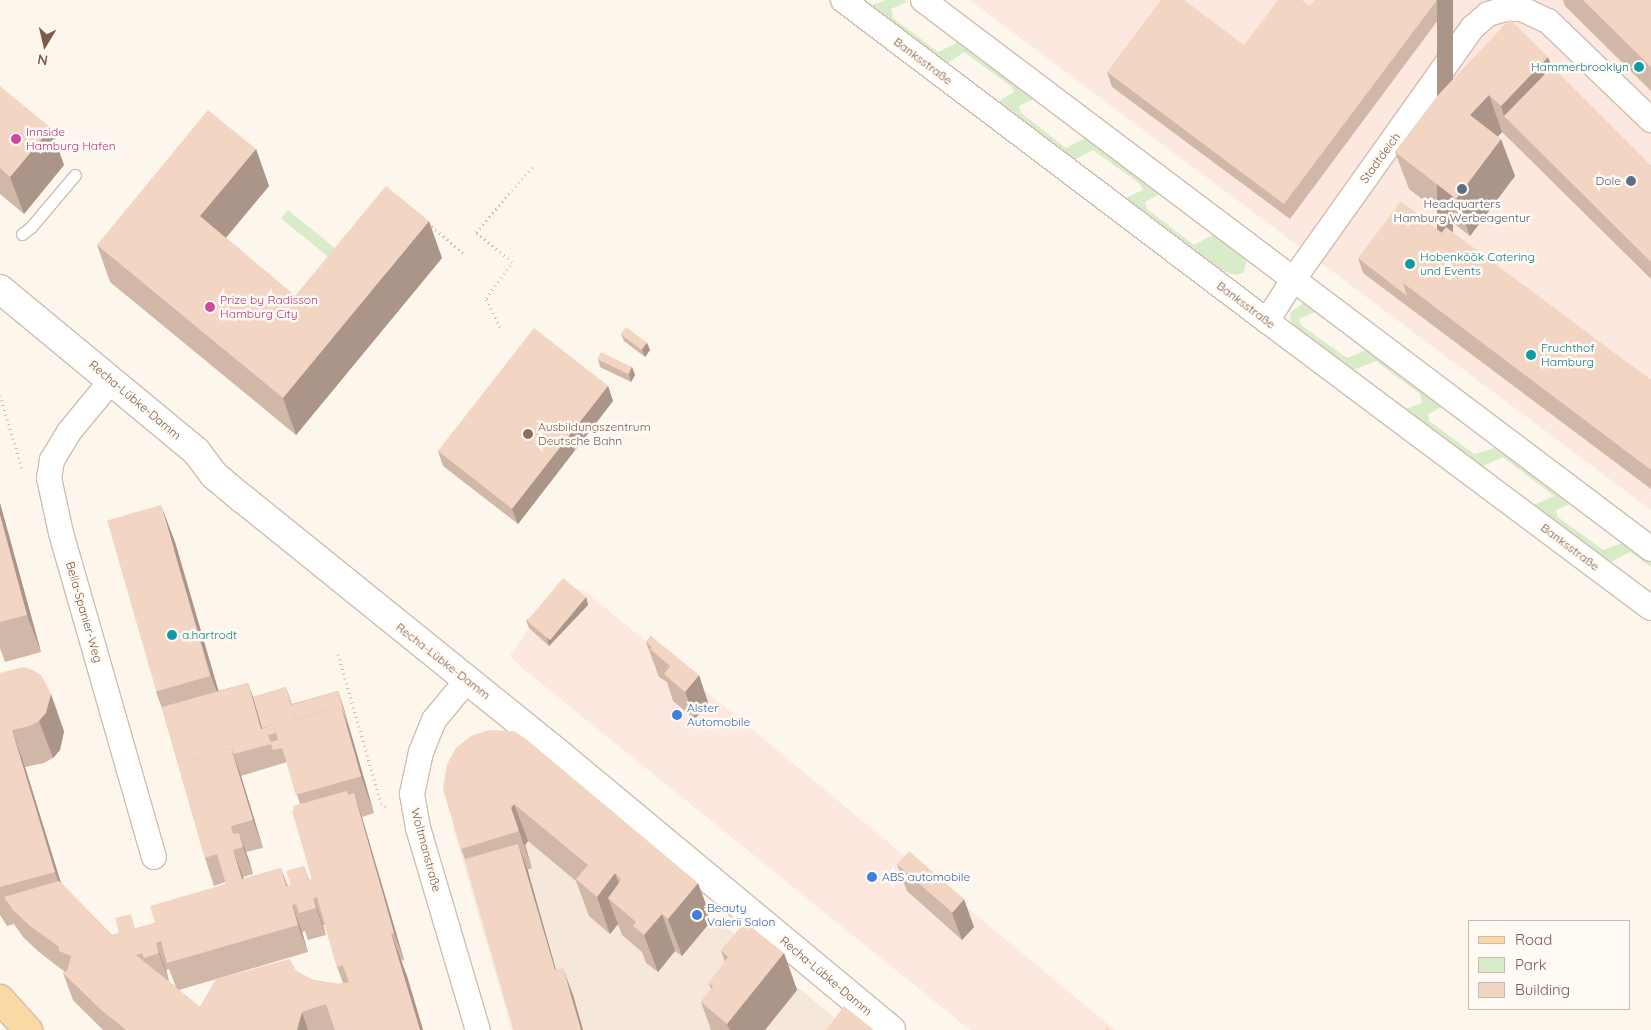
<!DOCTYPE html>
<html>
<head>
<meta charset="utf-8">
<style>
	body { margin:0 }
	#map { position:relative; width:1651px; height:1030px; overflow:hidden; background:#fdf6ec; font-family:Quicksand,sans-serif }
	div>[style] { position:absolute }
	.residential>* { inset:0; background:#f5e8da }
	.commercial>* { inset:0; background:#fde8e0 }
	.green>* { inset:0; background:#d8ecc9; transform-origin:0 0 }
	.path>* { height:3px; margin-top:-1.5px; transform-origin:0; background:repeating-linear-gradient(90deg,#d9b8a5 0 1px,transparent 0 5px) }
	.roads { filter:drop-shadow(1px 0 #d1beb0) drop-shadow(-1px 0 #d1beb0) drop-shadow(0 1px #d1beb0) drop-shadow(0 -1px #d1beb0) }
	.lane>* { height:11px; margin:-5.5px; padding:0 5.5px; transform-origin:5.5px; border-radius:5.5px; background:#fff }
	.street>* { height:24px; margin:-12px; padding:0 12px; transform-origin:12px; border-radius:12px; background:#fff }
	.secondary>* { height:28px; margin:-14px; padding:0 14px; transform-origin:14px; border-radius:14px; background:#fff }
	.primary>* { height:28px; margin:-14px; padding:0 14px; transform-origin:14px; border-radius:14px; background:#fbd9a5 }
	.wall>* { inset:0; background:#d1b7a8 }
	.shaded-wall>* { inset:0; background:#aa9588; transform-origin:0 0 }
	.building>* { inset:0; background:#f3d5c3; transform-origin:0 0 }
	.dots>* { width:14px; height:14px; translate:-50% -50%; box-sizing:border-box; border:2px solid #fffaf3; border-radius:50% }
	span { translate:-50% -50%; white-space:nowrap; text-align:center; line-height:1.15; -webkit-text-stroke:5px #fffaf3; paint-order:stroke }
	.street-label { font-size:12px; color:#7a5c4d }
	.culture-label { font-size:12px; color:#0d838f }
	.right { translate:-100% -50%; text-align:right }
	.left { translate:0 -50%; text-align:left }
	.hotel-label { font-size:12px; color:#b23c85 }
	.service-label { font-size:12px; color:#4e5e75 }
	.education-label { font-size:12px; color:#785e54 }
	.shop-label { font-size:12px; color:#366cbe }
	.legend { position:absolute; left:1468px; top:920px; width:162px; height:90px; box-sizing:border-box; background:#fffaf3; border:1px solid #cabbb1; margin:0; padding:6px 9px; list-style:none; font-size:15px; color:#7a5c4d }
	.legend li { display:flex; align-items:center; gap:10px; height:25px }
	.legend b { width:25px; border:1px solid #cabbb1 }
	.north { position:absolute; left:20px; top:20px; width:50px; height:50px; -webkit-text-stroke:4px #fffaf3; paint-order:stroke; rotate:189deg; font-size:14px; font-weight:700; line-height:20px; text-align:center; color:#7a5c4d }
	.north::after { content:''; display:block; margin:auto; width:18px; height:22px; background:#7a5c4d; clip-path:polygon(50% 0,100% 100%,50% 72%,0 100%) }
</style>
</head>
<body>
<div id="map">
	<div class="residential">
		<i style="clip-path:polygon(534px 767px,849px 1030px,512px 1030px,453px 827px,454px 808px)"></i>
	</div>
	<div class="commercial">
		<i style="clip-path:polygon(970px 0,1651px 0,1651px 510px)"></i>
		<i style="clip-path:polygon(566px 585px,585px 591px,1115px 1030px,970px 1030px,522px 668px,510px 655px,529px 628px)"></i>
	</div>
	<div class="green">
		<i style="clip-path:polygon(887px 0,904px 0,907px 2px,891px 9px,893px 18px,938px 52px,959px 42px,1034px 99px,1019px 106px,1021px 113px,1066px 148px,1087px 137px,1162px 193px,1145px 202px,1147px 209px,1194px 245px,1214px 234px,1242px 255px,1246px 262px,1244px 272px,1237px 275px,1228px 273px,1214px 266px,1123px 199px,1143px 190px,1139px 183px,1093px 150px,1074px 160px,996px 103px,1014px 92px,1012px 87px,964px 52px,948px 63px,869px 6px)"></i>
		<i style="left:288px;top:210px;width:90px;height:11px;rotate:39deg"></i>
		<i style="clip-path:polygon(1302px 304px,1310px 304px,1317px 311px,1299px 319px,1301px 325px,1347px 358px,1369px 349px,1445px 405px,1428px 414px,1429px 421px,1474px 454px,1499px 447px,1573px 503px,1556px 510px,1558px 517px,1603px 550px,1625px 542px,1651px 561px,1651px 567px,1630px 552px,1611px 562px,1534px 505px,1554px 496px,1503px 457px,1480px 467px,1405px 409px,1422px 403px,1420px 394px,1376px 361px,1353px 370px,1293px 325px,1290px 318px,1291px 312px)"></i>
	</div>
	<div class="path">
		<i style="left:428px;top:230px;width:6px;rotate:-45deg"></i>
		<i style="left:432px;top:226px;width:45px;rotate:41.4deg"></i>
		<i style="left:500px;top:327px;width:32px;rotate:-116deg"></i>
		<i style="left:486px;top:298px;width:44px;rotate:-54.2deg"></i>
		<i style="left:512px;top:262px;width:47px;rotate:-140.2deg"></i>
		<i style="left:476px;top:232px;width:90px;rotate:-49.1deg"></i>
		<i style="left:0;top:395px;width:77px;rotate:73.4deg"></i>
		<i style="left:338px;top:654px;width:155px;rotate:73.9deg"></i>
		<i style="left:381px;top:803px;width:6px;rotate:39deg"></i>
	</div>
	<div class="roads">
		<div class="lane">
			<i style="left:22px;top:234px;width:11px;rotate:-38deg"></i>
			<i style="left:31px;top:227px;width:68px;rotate:-49.8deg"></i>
		</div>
		<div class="street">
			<i style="left:843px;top:0;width:532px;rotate:37.13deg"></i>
			<i style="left:1267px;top:321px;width:479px;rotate:36.8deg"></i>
			<i style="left:923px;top:0;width:912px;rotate:37.02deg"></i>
			<i style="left:1267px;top:321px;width:49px;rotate:-57.6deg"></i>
			<i style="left:1293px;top:280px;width:309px;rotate:-54.6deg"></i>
			<i style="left:1472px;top:28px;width:21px;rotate:-41deg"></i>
			<i style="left:1488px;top:14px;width:18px;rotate:-16deg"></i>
			<i style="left:1505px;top:9px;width:17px"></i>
			<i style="left:1522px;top:9px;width:29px;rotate:25deg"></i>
			<i style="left:1548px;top:21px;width:143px;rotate:43.9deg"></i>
			<i style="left:111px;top:381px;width:66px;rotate:129.5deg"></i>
			<i style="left:69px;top:432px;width:33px;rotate:121deg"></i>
			<i style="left:52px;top:460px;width:18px;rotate:99deg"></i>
			<i style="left:49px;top:478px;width:56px;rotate:77.7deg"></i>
			<i style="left:61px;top:533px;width:337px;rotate:74deg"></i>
			<i style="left:467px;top:680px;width:52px;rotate:129.5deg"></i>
			<i style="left:434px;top:720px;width:35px;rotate:112deg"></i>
			<i style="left:421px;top:752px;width:43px;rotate:102.1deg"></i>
			<i style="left:412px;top:794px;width:35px;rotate:80deg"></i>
			<i style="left:418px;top:828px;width:211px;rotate:73.5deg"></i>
		</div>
		<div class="secondary">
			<i style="left:0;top:289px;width:254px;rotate:39.6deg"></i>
			<i style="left:196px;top:451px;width:30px;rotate:53deg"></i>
			<i style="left:214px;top:475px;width:38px;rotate:40deg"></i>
			<i style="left:243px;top:499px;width:407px;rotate:38.9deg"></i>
			<i style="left:560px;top:755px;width:430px;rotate:39.7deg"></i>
		</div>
		<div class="primary">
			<i style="left:0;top:999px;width:42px;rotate:47.9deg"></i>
		</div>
	</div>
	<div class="wall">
		<i style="clip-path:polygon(1315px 0,1453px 0,1290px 219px,1112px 87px,1107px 72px,1244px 45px,1310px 6px)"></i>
		<i style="clip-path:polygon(1563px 0,1651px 0,1651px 91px,1565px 6px)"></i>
		<i style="clip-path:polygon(1552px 67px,1651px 166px,1651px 279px,1502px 132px,1498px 136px,1515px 176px,1470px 236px,1409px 189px,1395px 152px,1440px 93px)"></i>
		<i style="clip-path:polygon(0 86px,64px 165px,24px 214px,0 194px)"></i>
		<i style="clip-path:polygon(256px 149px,269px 186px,226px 238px,295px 296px,442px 258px,296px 435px,110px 282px,97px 245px)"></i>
		<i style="clip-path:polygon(1442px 233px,1651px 380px,1651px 489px,1363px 273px,1358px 258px)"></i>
		<i style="clip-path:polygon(621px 334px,647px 343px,650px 350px,645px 357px,624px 341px)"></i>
		<i style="clip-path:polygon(598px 359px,632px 367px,635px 375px,631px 382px,600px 367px)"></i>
		<i style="clip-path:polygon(608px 386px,613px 401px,518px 524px,443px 466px,438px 451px)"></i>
		<i style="clip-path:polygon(0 503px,41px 652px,5px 662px,0 648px)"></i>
		<i style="clip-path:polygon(evenodd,175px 542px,218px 691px,248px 683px,253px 697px,286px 687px,292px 704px,338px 691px,343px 706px,374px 813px,362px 817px,404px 960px,401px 961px,407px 976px,423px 1030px,103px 1030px,73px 1000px,63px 973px,65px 972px,39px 952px,23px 937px,14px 924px,7px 926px,0 915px,0 673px,64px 731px,60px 750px,53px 758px,44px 763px,25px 767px,61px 883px,112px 935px,155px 923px,226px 884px,225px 882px,214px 886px,205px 858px,178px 764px,162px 708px,156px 692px,175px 542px,287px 762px,300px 804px,294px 811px,312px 879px,309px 880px,304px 866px,291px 885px,288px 886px,281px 868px,244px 879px,243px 877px,253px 874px,246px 852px,263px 848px,241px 776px,287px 762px,175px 542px,323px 925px,325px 925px,337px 967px,343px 983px,338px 984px,313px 980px,296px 971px,200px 1007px,179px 990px,308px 952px,302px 932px,305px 931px,308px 940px,326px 935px,323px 925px,175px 542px,169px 969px,176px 987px,168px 981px,169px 981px,166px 970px,169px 969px)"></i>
		<i style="clip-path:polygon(586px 597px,588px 605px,549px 646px,529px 628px,526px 620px)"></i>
		<i style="clip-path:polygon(651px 636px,708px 702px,695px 719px,673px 701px,667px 682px,659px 677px,646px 642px)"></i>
		<i style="clip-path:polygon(447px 764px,712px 920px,682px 956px,675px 951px,658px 972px,646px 963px,642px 952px,622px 935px,618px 924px,610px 934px,589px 916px,576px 881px,528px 841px,525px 845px,532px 868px,527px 870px,556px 970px,573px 995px,583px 1030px,514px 1030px,465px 859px,461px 849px)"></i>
		<i style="clip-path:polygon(897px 864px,974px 927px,962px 940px,907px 891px)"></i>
		<i style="clip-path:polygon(721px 950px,784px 953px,797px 990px,765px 1030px,711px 1030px,701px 1002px,711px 989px,709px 983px,725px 962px)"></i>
	</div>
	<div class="shaded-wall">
		<i style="left:1437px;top:0;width:16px;height:255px"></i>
		<i style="clip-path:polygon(1548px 57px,1562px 94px,1504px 116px,1501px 106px)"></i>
		<i style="clip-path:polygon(1489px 95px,1502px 132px,1484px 152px,1470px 115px)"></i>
		<i style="clip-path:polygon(51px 128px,64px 165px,24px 214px,10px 177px)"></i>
		<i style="clip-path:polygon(1501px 139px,1515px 176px,1470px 236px,1456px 199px)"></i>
		<i style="clip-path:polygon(256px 149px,269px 186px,213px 253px,200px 216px)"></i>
		<i style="clip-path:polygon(429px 221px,442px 258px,296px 435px,283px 398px)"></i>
		<i style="clip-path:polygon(647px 343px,650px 350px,645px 357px,642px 349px)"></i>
		<i style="clip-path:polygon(632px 367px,635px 375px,631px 382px,629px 375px)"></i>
		<i style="clip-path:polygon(608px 386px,613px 401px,518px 524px,512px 509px)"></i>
		<i style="clip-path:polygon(0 503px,41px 652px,27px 615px,0 515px)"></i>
		<i style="clip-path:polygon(161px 505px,175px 542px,225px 713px,211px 676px)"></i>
		<i style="clip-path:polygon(586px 597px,588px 605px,549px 646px,547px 638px)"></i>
		<i style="clip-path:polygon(699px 675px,708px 702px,695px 719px,685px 692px)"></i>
		<i style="clip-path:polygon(248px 683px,255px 704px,267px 742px,261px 729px)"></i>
		<i style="clip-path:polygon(338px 691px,343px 706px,374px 813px,361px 776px,341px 706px)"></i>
		<i style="clip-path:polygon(51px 694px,64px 731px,60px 750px,53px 758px,39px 721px)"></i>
		<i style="clip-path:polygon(12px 730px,25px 767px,69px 909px,55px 872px)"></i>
		<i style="clip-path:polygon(231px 748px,241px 776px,263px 848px,253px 820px)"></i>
		<i style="clip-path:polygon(354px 793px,363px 821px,404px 960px,394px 933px)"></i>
		<i style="clip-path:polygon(514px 804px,528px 841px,525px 845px,532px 868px,511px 808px)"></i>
		<i style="clip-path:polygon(239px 833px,249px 860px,253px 874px,243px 847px)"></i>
		<i style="clip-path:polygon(518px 844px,528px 871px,564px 998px,555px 970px)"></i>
		<i style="clip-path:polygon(233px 850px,243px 877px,252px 907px,242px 879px)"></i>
		<i style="clip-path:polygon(615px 873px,628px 910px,608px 898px,618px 924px,610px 934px,597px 897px)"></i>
		<i style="clip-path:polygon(698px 883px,712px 920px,682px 956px,668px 919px)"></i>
		<i style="clip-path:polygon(313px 898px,323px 925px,326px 935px,316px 908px)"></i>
		<i style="clip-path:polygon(964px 899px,974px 927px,962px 940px,952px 913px)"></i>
		<i style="clip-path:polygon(292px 905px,302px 932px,308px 952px,298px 925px)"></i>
		<i style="clip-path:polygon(662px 914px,675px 951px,658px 972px,644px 935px)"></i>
		<i style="clip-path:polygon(390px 930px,407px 976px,423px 1030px,420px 1030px)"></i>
		<i style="clip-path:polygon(156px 943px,166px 970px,169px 981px,159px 953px)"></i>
		<i style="clip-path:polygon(784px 953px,797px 990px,765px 1030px,730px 1030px,727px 1024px)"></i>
		<i style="clip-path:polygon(563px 968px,573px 995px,583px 1030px,581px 1030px)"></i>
		<i style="clip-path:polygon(302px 1012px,308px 1030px,297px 1030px)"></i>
	</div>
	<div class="building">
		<i style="clip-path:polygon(1161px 0,1184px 0,1244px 45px,1278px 0,1302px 0,1310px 6px,1315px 0,1437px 0,1284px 204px,1107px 72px)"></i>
		<i style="clip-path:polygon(1583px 0,1651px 0,1651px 67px)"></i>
		<i style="clip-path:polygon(1510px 19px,1548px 57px,1501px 106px,1489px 95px,1470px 115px,1501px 139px,1456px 199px,1395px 152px,1440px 93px)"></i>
		<i style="clip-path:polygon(1552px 67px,1651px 166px,1651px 262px,1504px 116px)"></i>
		<i style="clip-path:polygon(0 86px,51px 128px,10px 177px,0 168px)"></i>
		<i style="clip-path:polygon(208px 110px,256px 149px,200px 216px,295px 296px,386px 186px,429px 221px,283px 398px,97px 245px)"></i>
		<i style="clip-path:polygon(1401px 201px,1442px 233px,1403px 283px,1407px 296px,1358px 258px)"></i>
		<i style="clip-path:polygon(1446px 227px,1651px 380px,1651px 470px,1403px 283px)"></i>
		<i style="left:626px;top:327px;width:26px;height:9px;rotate:37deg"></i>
		<i style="left:534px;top:328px;width:94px;height:156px;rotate:38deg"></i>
		<i style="left:601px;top:352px;width:34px;height:8px;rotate:26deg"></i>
		<i style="left:161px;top:505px;width:178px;height:56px;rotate:74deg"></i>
		<i style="clip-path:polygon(0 515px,27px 615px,0 622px)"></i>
		<i style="left:563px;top:578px;width:30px;height:56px;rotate:40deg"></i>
		<i style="clip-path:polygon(651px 636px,699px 675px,685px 692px,664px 674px,670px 666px,650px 649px,652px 647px,646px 642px)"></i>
		<i style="clip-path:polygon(23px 667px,33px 670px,42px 676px,51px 694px,46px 713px,39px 721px,30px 726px,12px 730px,55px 872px,0 887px,0 673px)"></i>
		<i style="clip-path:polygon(248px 683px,261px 729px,273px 725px,276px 733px,268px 735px,271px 744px,234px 754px,231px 748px,178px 764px,162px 707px)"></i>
		<i style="clip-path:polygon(286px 687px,295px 719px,276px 725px,278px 731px,276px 732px,273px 725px,262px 728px,253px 697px)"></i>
		<i style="clip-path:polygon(338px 691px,349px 728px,341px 706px,295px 719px,291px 705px)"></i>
		<i style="left:341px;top:706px;width:73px;height:68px;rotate:74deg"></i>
		<i style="clip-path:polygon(489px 730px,514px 731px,526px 739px,698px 883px,668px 919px,662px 914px,644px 935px,633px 926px,636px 922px,608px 898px,621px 880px,615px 873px,597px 897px,576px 879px,588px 865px,514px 804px,511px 808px,519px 831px,461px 849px,443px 789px,447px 764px,456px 748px,471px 736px)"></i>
		<i style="clip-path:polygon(278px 731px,283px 748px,273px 750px,270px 742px,278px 740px,276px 732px)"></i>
		<i style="clip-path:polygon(231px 748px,253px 820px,231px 826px,233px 834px,239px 833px,243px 847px,233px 850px,242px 879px,281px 868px,286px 887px,291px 885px,286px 871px,304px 866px,308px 880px,312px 879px,292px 811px,294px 811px,293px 806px,347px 791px,348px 795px,354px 793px,394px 933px,391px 934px,390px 930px,336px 947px,343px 965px,337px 967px,317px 897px,313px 898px,316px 908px,299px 913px,296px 904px,292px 905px,298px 925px,167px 963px,161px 941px,156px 943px,159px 953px,144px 958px,142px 953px,136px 955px,200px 1007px,186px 1030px,126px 1030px,99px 1008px,63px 973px,67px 971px,71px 956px,59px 951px,59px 947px,29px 925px,13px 910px,4px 897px,59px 881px,112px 935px,119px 933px,115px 918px,131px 914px,135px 929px,155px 923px,150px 906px,226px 884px,217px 854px,205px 858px,178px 764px)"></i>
		<i style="clip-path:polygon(518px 844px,555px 970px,563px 968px,581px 1030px,514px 1030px,465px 859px)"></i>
		<i style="left:909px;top:851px;width:73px;height:18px;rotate:41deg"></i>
		<i style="clip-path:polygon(745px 922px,784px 953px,727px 1024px,701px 1002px,713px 986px,709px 983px,728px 957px,721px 950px)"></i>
		<i style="clip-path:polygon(390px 930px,420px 1030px,335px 1030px,326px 1004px,302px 1012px,297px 1030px,298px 1030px,186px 1030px,216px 979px,290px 959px,296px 971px,313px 980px,338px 984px,349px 982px,336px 947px)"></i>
		<i style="clip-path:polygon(844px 1006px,874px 1030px,826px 1030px)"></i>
		<i style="clip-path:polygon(1107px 1027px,1110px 1030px,1104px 1030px)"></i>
	</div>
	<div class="dots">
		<i style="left:1639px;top:67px;background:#0f9aa8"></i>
		<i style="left:16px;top:139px;background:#d1479c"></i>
		<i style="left:1631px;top:181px;background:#5c6f8a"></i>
		<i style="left:1462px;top:189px;background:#5c6f8a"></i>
		<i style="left:1410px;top:264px;background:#0f9aa8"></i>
		<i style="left:210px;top:307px;background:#d1479c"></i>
		<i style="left:1531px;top:355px;background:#0f9aa8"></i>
		<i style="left:528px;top:434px;background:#8d6e63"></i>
		<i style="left:172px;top:635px;background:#0f9aa8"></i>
		<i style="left:677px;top:715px;background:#3f7fe0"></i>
		<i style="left:872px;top:877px;background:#3f7fe0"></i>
		<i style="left:697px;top:915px;background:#3f7fe0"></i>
	</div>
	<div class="street-label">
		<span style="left:923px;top:61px;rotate:37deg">Banksstraße</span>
		<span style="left:1380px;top:158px;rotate:-54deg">Stadtdeich</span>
		<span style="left:1246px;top:305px;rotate:37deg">Banksstraße</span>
		<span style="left:135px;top:400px;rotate:40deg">Recha-Lübke-Damm</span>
		<span style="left:1570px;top:547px;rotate:37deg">Banksstraße</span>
		<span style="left:84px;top:612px;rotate:74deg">Bella-Spanier-Weg</span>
		<span style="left:443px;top:661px;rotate:38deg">Recha-Lübke-Damm</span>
		<span style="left:426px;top:850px;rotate:75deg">Woltmanstraße</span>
		<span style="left:826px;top:976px;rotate:40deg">Recha-Lübke-Damm</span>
	</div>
	<div class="culture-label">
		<span class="right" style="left:1629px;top:67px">Hammerbrooklyn</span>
		<span class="left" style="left:1420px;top:264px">Hobenköök Catering<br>und Events</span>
		<span class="left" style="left:1541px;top:355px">Fruchthof<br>Hamburg</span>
		<span class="left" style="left:182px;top:635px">a.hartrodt</span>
	</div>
	<div class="hotel-label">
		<span class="left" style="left:26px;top:139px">Innside<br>Hamburg Hafen</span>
		<span class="left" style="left:220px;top:307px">Prize by Radisson<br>Hamburg City</span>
	</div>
	<div class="service-label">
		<span class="right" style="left:1621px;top:181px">Dole</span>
		<span style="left:1462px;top:211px">Headquarters<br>Hamburg Werbeagentur</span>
	</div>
	<div class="education-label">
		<span class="left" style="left:538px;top:434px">Ausbildungszentrum<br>Deutsche Bahn</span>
	</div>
	<div class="shop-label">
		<span class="left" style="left:687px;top:715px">Alster<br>Automobile</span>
		<span class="left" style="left:882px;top:877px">ABS automobile</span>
		<span class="left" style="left:707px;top:915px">Beauty<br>Valerii Salon</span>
	</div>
	<ul class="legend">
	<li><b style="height:6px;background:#fbd9a5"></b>Road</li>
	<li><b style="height:14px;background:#d8ecc9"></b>Park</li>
	<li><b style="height:14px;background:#f3d5c3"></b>Building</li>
	</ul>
	<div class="north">N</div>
</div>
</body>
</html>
